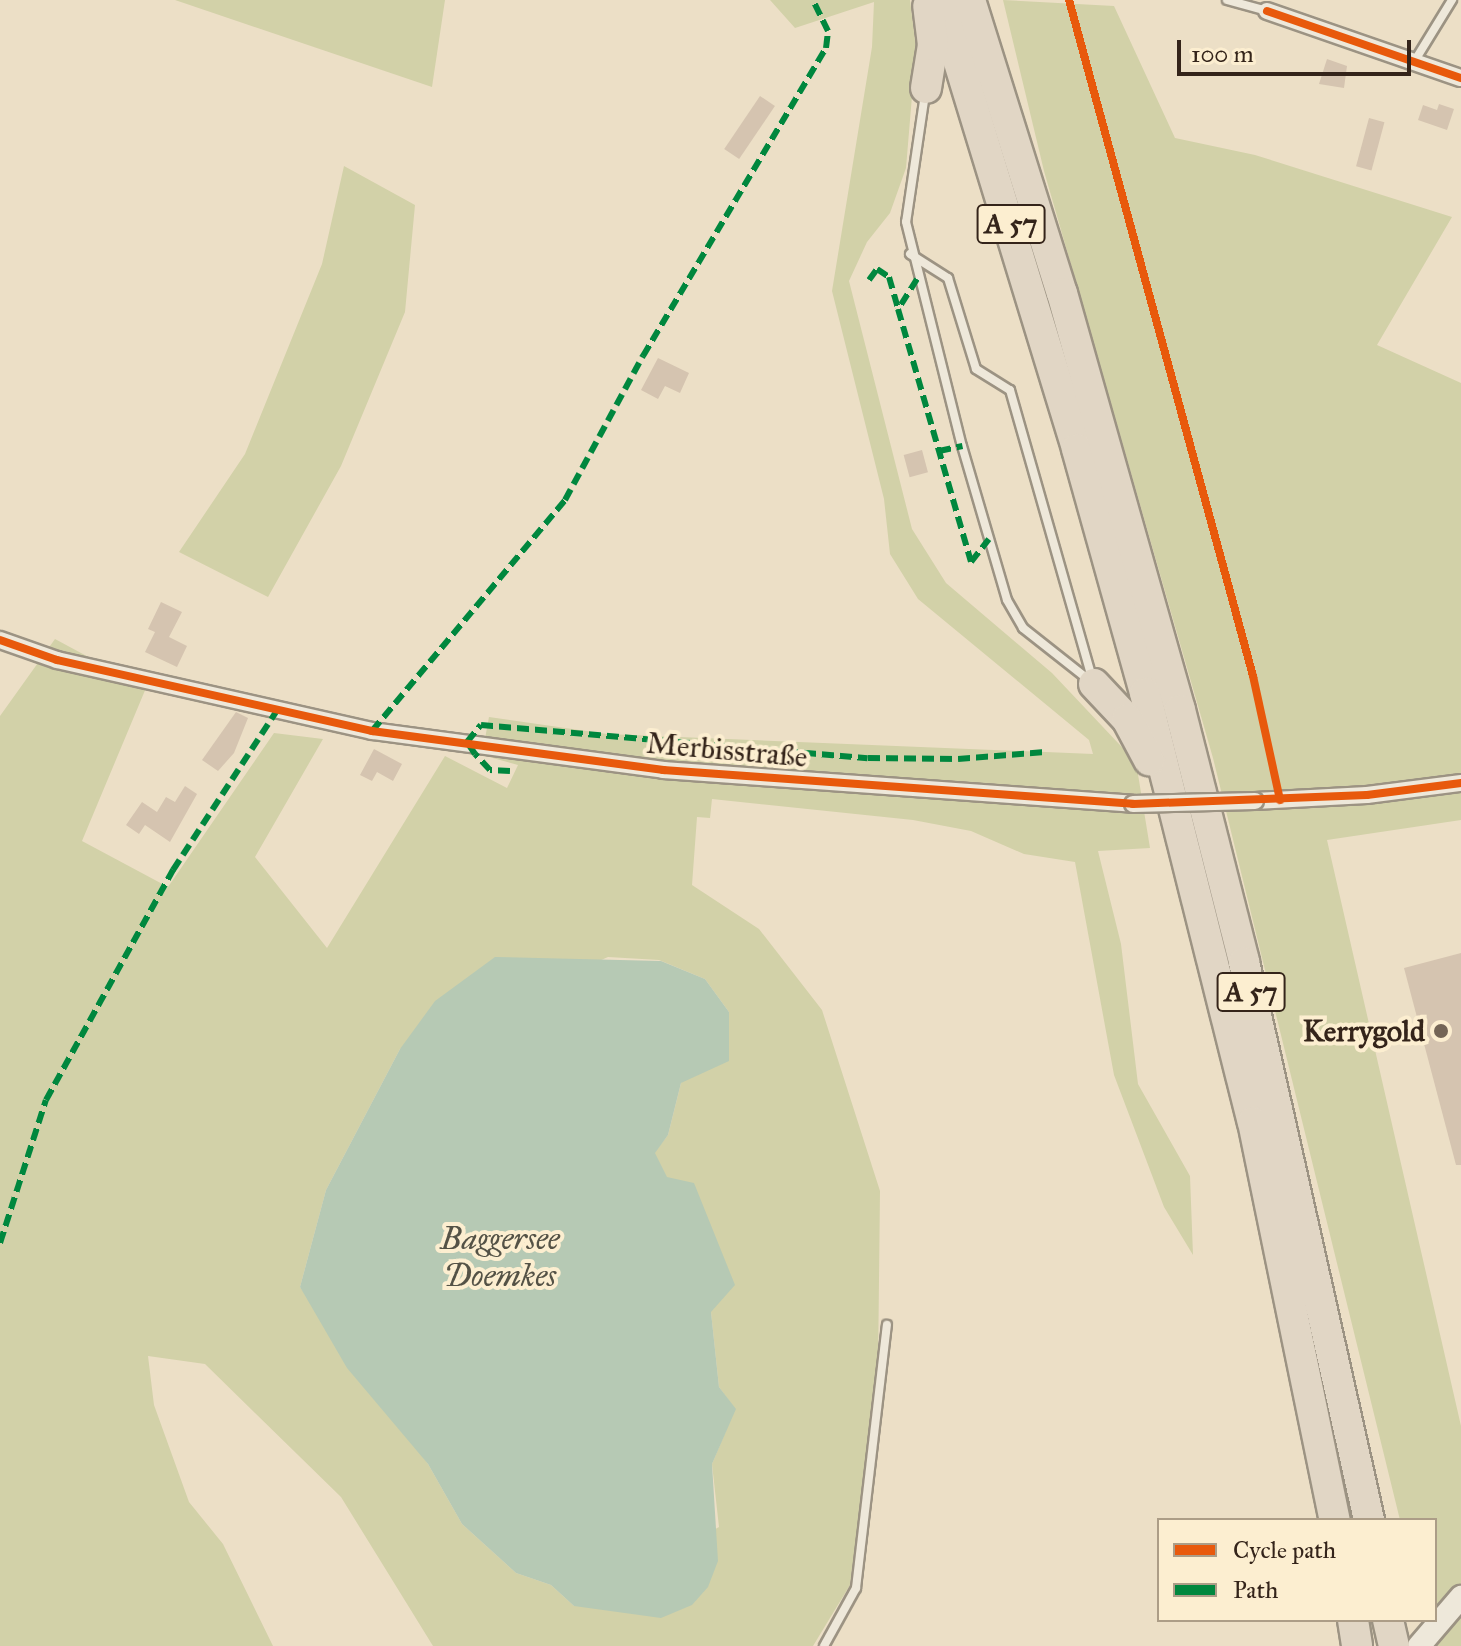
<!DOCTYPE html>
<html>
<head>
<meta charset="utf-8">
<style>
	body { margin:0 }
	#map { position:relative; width:1461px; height:1646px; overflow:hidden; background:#ecdfc6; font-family:"IM FELL Great Primer",serif }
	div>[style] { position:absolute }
	.green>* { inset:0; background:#d2d1a8 }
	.water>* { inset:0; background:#b6c9b4 }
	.building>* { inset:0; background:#d5c4b0; transform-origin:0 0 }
	.roads { filter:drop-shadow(2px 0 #9c9383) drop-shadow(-2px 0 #9c9383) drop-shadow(0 2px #9c9383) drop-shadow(0 -2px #9c9383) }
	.lane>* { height:8px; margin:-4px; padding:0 4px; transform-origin:4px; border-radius:4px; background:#eee8da }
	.street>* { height:16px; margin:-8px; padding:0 8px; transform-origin:8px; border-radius:8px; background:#eee8da }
	.secondary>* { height:22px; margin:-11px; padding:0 11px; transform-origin:11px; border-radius:11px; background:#eee8da }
	.highway>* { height:30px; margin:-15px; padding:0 15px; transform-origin:15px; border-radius:15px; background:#e1d6c5 }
	.bridges { filter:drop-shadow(2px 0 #9c9383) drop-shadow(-2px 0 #9c9383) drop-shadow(0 2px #9c9383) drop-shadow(0 -2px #9c9383) }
	.street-bridge>* { height:16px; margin:-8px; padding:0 8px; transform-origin:8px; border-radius:8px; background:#eee8da }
	.quiet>* { height:6px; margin-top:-3px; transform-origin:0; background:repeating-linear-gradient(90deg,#00873e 0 12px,transparent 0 18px) }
	.cycleway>* { height:8px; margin:-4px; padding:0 4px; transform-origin:4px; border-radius:4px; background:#e8590c }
	.dots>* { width:22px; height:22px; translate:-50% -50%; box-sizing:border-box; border:4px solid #fceed0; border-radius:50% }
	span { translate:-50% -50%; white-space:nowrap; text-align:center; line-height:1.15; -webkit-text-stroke:8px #fceed0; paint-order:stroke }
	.shield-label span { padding:2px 6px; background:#fceed0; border:2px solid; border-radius:6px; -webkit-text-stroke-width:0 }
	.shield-label { font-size:28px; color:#34241a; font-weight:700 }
	.street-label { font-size:30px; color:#34241a }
	.poi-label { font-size:30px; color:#34241a; font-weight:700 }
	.right { translate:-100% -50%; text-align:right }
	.water-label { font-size:32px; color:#545246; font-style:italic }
	.legend { position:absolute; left:1157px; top:1518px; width:280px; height:104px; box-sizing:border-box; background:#fceed0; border:2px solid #ac9d87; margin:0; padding:10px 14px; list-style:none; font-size:24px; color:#34241a }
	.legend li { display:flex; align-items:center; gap:16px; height:40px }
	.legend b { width:40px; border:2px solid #ac9d87 }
	.scale { position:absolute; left:1177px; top:40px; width:234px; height:36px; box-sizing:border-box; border:4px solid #34241a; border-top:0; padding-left:10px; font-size:24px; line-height:28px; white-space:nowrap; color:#34241a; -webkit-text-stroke:6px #fceed0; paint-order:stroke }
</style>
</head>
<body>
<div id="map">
	<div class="green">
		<i style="clip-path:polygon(175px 0,445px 0,432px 87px)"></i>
		<i style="clip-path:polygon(evenodd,770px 0,910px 0,916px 48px,906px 168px,890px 213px,867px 242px,849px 281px,912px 529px,946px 583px,1052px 673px,1136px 762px,1150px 848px,1098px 851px,1121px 944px,1138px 1084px,1190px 1176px,1193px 1255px,1164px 1207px,1114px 1075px,1075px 862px,1024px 854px,971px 831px,913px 820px,712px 799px,710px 818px,697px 817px,692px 885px,759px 929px,822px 1010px,880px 1191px,878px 1369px,850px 1585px,813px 1646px,433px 1646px,341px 1497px,205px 1364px,148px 1356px,154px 1405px,189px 1502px,223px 1544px,273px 1646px,0 1646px,0 716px,55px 639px,146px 688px,82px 841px,168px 887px,274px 733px,323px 739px,255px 857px,327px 948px,445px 756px,507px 788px,518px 765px,482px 755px,489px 717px,607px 734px,1093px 754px,1089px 740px,918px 599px,890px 554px,884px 499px,832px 291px,872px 47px,874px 2px,795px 28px,770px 0,608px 957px,659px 960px,705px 979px,729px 1012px,681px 1083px,668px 1135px,654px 1153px,711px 1312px,719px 1387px,735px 1409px,712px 1464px,719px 1527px,574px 1606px,551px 1585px,516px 1573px,462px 1524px,428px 1464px,300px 1287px,326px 1190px,400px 1049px,608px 957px)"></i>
		<i style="clip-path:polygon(1003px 0,1114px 6px,1175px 138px,1255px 155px,1452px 217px,1377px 345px,1461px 383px,1461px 820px,1327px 840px,1461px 1426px,1461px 1646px,1432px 1646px,1425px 1620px,1435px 1620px,1435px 1520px,1400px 1520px,1213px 758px,1044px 171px)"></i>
		<i style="clip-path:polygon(344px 166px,415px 205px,405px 312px,341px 466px,268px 597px,179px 552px,245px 454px,322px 264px)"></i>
	</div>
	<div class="water">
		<i style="clip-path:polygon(495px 957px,661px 961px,705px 979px,729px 1012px,729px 1061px,681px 1083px,668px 1135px,655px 1153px,667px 1177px,694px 1183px,735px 1285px,711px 1312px,719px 1387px,736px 1409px,712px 1464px,718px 1561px,708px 1587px,692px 1605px,661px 1618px,574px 1606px,551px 1585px,516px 1573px,462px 1524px,428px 1464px,347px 1368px,300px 1287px,326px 1190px,400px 1049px,435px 1001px)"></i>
	</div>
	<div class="building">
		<i style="clip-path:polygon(1327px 59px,1347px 66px,1344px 88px,1319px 84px)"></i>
		<i style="left:760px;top:96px;width:18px;height:64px;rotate:34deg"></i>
		<i style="clip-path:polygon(1439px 104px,1454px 109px,1447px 130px,1418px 120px,1423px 105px,1437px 110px)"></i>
		<i style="left:1369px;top:118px;width:16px;height:50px;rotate:15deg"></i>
		<i style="clip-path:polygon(658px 358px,689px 373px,680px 393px,665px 386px,658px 399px,641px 390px)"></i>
		<i style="left:922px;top:450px;width:23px;height:19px;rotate:75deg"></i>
		<i style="clip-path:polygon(161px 602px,182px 612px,169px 637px,187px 646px,177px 667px,145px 652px,155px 632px,148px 629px)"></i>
		<i style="clip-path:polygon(236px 712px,248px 718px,234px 753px,218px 771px,202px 760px)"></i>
		<i style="clip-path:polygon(374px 749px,402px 764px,393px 781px,377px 772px,372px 781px,360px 775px)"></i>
		<i style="clip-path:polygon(185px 786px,197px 794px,170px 842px,145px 825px,139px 834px,126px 825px,142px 802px,157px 812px,166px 797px,175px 802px)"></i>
		<i style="clip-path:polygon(1461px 953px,1461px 1165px,1456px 1165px,1404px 968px)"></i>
	</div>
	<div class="roads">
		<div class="lane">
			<i style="left:1227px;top:0;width:41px;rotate:15.4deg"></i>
			<i style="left:1414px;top:62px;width:73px;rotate:-58.5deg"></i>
			<i style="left:925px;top:94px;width:129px;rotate:98.4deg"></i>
			<i style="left:906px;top:222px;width:231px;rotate:76deg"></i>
			<i style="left:962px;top:446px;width:160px;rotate:73.7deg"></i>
			<i style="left:1007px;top:600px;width:32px;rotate:60deg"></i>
			<i style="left:1023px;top:628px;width:85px;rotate:38.3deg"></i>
			<i style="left:910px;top:254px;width:45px;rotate:32.3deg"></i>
			<i style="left:948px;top:278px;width:95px;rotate:72.9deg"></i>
			<i style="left:976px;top:369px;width:40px;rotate:32deg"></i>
			<i style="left:1010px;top:390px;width:298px;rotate:74.1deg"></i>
			<i style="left:824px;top:1646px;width:66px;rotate:-61.1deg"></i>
			<i style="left:856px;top:1588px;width:265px;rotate:-83.3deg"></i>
		</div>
		<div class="street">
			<i style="left:1267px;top:11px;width:205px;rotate:19.1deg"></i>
			<i style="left:0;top:640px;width:60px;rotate:19.3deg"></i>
			<i style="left:57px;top:660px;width:323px;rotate:12.7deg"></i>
			<i style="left:372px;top:731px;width:294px;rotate:7.6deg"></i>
			<i style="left:663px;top:770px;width:471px;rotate:4.1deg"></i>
			<i style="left:1255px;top:801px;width:112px;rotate:-3.1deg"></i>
			<i style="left:1367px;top:795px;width:95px;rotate:-7.3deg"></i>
		</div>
		<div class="secondary">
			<i style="left:1419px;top:1646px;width:65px;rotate:-49.4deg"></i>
		</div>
		<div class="highway">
			<i style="left:940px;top:0;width:469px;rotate:73deg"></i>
			<i style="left:1077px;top:449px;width:253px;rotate:74.4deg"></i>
			<i style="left:1145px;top:693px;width:442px;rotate:75.9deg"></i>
			<i style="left:1253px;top:1122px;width:406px;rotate:78.4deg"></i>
			<i style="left:970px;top:0;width:307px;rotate:72.6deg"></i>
			<i style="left:1062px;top:293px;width:433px;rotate:74.2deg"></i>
			<i style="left:1180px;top:710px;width:260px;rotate:75.7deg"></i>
			<i style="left:1244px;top:962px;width:572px;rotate:77.37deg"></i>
			<i style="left:926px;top:88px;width:44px;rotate:-80.8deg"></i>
			<i style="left:933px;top:45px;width:39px;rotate:-97deg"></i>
			<i style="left:1094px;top:684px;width:48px;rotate:46.7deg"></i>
			<i style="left:1127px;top:719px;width:47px;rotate:61.8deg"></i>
			<i style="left:1353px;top:1620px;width:26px;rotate:81deg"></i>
			<i style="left:1388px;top:1620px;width:27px;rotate:77deg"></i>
		</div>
	</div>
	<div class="bridges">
		<div class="street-bridge">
			<i style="left:1133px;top:804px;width:122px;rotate:-1.4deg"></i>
		</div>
	</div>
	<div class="quiet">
		<i style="left:917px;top:279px;width:36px;rotate:122deg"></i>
		<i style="left:898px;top:309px;width:263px;rotate:73.9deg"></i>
		<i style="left:971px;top:562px;width:29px;rotate:-52deg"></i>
		<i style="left:869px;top:280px;width:14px;rotate:-54deg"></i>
		<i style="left:877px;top:269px;width:14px;rotate:34deg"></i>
		<i style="left:889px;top:277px;width:33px;rotate:74deg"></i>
		<i style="left:939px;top:451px;width:24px;rotate:-12deg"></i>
		<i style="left:372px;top:731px;width:301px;rotate:-50.1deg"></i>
		<i style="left:565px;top:500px;width:164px;rotate:-61.6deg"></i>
		<i style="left:643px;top:356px;width:358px;rotate:-59.3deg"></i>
		<i style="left:826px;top:48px;width:17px;rotate:-83deg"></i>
		<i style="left:828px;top:31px;width:34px;rotate:-116deg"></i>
		<i style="left:510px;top:771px;width:20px;rotate:-177deg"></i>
		<i style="left:490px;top:770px;width:22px;rotate:-133deg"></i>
		<i style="left:475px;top:754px;width:14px;rotate:-124deg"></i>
		<i style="left:467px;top:742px;width:22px;rotate:-51deg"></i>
		<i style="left:481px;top:725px;width:388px;rotate:4.9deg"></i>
		<i style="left:868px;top:758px;width:90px;rotate:0.6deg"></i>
		<i style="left:958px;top:759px;width:87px;rotate:-4.6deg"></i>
		<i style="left:0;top:1243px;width:150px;rotate:-72.2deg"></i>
		<i style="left:46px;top:1100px;width:263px;rotate:-61.1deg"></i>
		<i style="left:173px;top:870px;width:189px;rotate:-56.9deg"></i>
	</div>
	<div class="cycleway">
		<i style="left:1069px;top:0;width:701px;rotate:74.77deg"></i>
		<i style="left:1253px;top:676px;width:127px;rotate:77.7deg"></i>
		<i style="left:1267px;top:11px;width:205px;rotate:19.1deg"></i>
		<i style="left:0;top:640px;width:60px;rotate:19.3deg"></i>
		<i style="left:57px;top:660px;width:323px;rotate:12.7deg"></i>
		<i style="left:372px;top:731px;width:294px;rotate:7.6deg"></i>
		<i style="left:663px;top:770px;width:471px;rotate:4.1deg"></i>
		<i style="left:1133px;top:804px;width:234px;rotate:-2.2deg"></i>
		<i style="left:1367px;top:795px;width:95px;rotate:-7.3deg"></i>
	</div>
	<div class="dots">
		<i style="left:1441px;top:1031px;background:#746556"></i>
	</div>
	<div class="shield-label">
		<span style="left:1011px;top:224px">A 57</span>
		<span style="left:1251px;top:992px">A 57</span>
	</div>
	<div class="street-label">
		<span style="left:727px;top:750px;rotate:5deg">Merbisstraße</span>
	</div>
	<div class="poi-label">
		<span class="right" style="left:1425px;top:1031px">Kerrygold</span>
	</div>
	<div class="water-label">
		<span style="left:500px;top:1258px">Baggersee<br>Doemkes</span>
	</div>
	<ul class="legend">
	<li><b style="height:10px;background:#e8590c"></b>Cycle path</li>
	<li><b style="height:10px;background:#00873e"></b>Path</li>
	</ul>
	<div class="scale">100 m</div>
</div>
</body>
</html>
